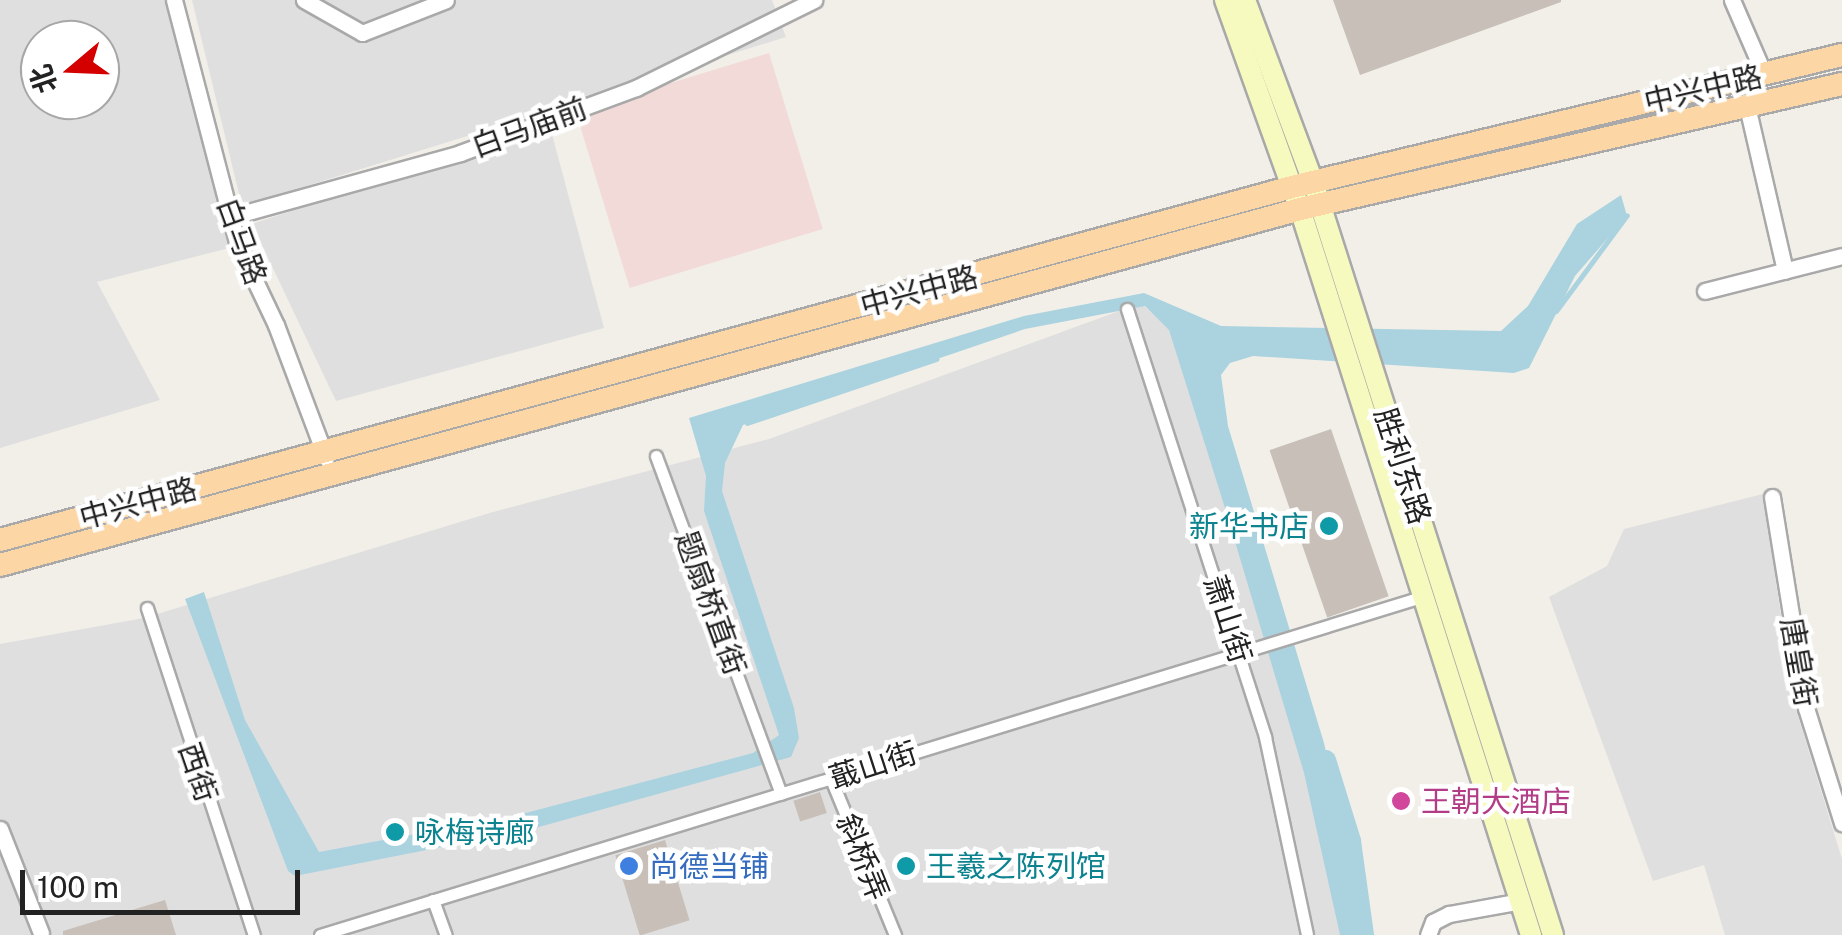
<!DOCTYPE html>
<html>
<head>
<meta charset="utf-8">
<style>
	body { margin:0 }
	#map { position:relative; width:1842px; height:935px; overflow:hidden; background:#f2efe9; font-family:"Public Sans","Noto Sans SC",sans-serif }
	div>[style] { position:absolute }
	.residential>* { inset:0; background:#e0dfdf }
	.commercial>* { inset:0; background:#f2dad9; transform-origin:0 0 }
	.water>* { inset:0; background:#aad3df }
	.stream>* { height:5px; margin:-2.5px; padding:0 2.5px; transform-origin:2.5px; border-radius:2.5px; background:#aad3df }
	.canal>* { height:20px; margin:-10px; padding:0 10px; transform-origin:10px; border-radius:10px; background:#aad3df }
	.building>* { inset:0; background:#c7bfb8; transform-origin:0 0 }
	.roads { filter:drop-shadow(2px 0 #a9a9a9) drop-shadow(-2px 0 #a9a9a9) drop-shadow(0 2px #a9a9a9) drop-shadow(0 -2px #a9a9a9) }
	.pedestrian>* { height:11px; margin:-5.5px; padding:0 5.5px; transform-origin:5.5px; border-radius:5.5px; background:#fff }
	.minor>* { height:15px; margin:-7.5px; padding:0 7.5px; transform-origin:7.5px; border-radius:7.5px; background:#fff }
	.secondary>* { height:20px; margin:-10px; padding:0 10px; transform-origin:10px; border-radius:10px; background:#f7fabf }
	.primary>* { height:22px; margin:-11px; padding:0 11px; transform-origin:11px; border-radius:11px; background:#fcd6a4 }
	.dots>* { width:28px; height:28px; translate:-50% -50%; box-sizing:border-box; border:5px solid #fff; border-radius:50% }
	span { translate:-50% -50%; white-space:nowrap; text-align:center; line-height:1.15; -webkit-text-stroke:9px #fff; paint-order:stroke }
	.street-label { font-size:30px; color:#222 }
	.culture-label { font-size:30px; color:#0d838f }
	.right { translate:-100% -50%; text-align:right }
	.left { translate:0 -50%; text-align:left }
	.hotel-label { font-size:30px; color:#b23c85 }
	.shop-label { font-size:30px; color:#366cbe }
	.north { position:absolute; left:20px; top:20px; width:100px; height:100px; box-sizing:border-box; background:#fff; border:2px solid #a7a7a7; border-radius:50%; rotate:251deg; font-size:28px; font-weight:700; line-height:40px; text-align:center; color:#222 }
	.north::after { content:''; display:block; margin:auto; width:35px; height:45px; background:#d40000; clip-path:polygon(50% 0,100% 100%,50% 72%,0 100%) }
	.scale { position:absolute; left:20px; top:870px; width:280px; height:45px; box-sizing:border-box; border:5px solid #222; border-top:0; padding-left:12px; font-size:30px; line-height:35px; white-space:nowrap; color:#222; -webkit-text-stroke:8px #fff; paint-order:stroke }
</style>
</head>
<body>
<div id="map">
	<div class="residential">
		<i style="clip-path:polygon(evenodd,0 0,167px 0,229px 248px,97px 282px,160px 400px,0 448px,0 0,40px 40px,100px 40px,100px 100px,40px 100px,40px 40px)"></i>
		<i style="clip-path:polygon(192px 0,772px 0,786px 37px,242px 206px)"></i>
		<i style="clip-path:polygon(550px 127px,604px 328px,336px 401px,252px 224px)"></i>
		<i style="clip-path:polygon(1141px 303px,1174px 333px,1327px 848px,1343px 935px,0 935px,0 644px,144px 618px,493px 512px,769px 439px)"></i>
		<i style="clip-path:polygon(1763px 494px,1794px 703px,1842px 859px,1842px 935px,1725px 935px,1704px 865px,1653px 881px,1549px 597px,1607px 566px,1624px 529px)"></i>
	</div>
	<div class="commercial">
		<i style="left:769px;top:53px;width:184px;height:202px;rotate:73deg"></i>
	</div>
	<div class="water">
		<i style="clip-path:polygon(1621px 195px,1627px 216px,1575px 276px,1529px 368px,1514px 373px,1253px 356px,1230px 363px,1221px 375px,1228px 426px,1324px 743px,1368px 935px,1340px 935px,1304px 773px,1225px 508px,1169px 330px,1145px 306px,1025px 329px,743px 425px,725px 463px,722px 491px,794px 708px,799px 738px,791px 757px,528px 830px,295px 876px,288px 871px,185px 599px,204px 592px,245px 720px,319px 852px,522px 814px,753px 753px,779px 735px,704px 511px,706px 476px,689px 418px,1024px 316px,1144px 293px,1221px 326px,1501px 331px,1528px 306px,1577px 224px)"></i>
	</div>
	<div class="stream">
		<i style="left:1556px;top:311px;width:119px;rotate:-53.5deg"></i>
		<i style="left:747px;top:423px;width:200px;rotate:-18.7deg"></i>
	</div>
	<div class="canal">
		<i style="left:1326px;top:760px;width:85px;rotate:72.8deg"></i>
		<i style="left:1351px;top:841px;width:95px;rotate:82.1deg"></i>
	</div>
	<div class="building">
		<i style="clip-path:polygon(1333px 0,1561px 0,1561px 2px,1360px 75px)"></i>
		<i style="left:1331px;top:429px;width:177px;height:65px;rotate:71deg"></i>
		<i style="left:820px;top:792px;width:22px;height:28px;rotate:72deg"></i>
		<i style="left:665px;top:840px;width:84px;height:52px;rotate:73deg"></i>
		<i style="clip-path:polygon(165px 900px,176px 935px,63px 935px,63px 931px)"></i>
	</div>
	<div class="roads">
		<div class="pedestrian">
			<i style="left:1127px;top:309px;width:450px;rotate:72.1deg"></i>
			<i style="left:1265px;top:737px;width:202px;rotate:78deg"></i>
			<i style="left:656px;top:456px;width:360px;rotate:69.7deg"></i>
			<i style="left:147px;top:608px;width:344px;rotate:71.9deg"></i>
			<i style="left:831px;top:779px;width:169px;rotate:67.7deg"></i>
			<i style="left:433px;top:900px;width:37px;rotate:70deg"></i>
			<i style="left:320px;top:935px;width:1156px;rotate:-17.06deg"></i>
		</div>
		<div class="minor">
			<i style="left:174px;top:0;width:253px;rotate:75.4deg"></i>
			<i style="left:238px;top:245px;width:89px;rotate:64.6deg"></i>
			<i style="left:276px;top:325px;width:142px;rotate:69.4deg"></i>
			<i style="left:304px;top:0;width:67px;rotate:29.6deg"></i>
			<i style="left:362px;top:33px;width:90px;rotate:-21.4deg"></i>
			<i style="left:1732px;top:0;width:81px;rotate:66.6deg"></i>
			<i style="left:1747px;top:106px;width:169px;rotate:77deg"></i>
			<i style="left:230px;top:217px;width:239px;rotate:-15.5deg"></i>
			<i style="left:460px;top:153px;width:188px;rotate:-20.3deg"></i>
			<i style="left:636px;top:88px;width:199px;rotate:-26.3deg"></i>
			<i style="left:1705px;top:291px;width:141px;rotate:-14.3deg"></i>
			<i style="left:1772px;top:497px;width:214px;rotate:80.8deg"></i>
			<i style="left:1806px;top:708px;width:121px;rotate:72.6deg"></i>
			<i style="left:0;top:829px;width:112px;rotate:68.5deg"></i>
			<i style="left:1428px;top:935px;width:14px;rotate:-69deg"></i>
			<i style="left:1433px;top:922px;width:18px;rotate:-27deg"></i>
			<i style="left:1449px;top:914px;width:73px;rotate:-10.2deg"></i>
		</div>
		<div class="secondary">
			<i style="left:1225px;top:0;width:222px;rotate:70.3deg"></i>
			<i style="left:1300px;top:209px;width:762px;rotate:72.35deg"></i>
			<i style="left:1245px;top:0;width:194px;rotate:69.5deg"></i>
			<i style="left:1313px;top:182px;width:790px;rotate:72.32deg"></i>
		</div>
		<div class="primary">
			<i style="left:0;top:540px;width:1339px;rotate:-15.28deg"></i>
			<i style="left:1292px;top:187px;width:566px;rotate:-13.5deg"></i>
			<i style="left:0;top:565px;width:1348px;rotate:-15.31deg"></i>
			<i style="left:1300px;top:209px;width:556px;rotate:-12.99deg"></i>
		</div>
	</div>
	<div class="dots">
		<i style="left:1329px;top:526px;background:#0f9aa8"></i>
		<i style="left:1401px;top:801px;background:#d1479c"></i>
		<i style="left:395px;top:832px;background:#0f9aa8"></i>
		<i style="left:629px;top:866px;background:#3f7fe0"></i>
		<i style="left:906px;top:866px;background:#0f9aa8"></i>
	</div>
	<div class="street-label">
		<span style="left:1703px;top:89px;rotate:-13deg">中兴中路</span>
		<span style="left:529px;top:127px;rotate:-20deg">白马庙前</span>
		<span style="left:242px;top:241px;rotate:70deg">白马路</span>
		<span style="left:919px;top:291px;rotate:-15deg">中兴中路</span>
		<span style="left:1403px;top:466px;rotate:72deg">胜利东路</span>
		<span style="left:138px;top:503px;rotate:-15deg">中兴中路</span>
		<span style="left:711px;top:603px;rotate:70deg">题扇桥直街</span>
		<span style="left:1228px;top:619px;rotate:72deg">萧山街</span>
		<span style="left:1799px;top:662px;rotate:80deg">唐皇街</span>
		<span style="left:873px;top:765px;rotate:-18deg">蕺山街</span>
		<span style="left:198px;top:772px;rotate:71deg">西街</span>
		<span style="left:863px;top:857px;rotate:68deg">斜桥弄</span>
	</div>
	<div class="culture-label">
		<span class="right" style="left:1309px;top:526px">新华书店</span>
		<span class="left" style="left:415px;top:832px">咏梅诗廊</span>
		<span class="left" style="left:926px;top:866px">王羲之陈列馆</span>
	</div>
	<div class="hotel-label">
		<span class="left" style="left:1421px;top:801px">王朝大酒店</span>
	</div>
	<div class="shop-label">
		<span class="left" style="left:649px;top:866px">尚德当铺</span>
	</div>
	<div class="north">北</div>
	<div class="scale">100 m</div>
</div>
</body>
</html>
